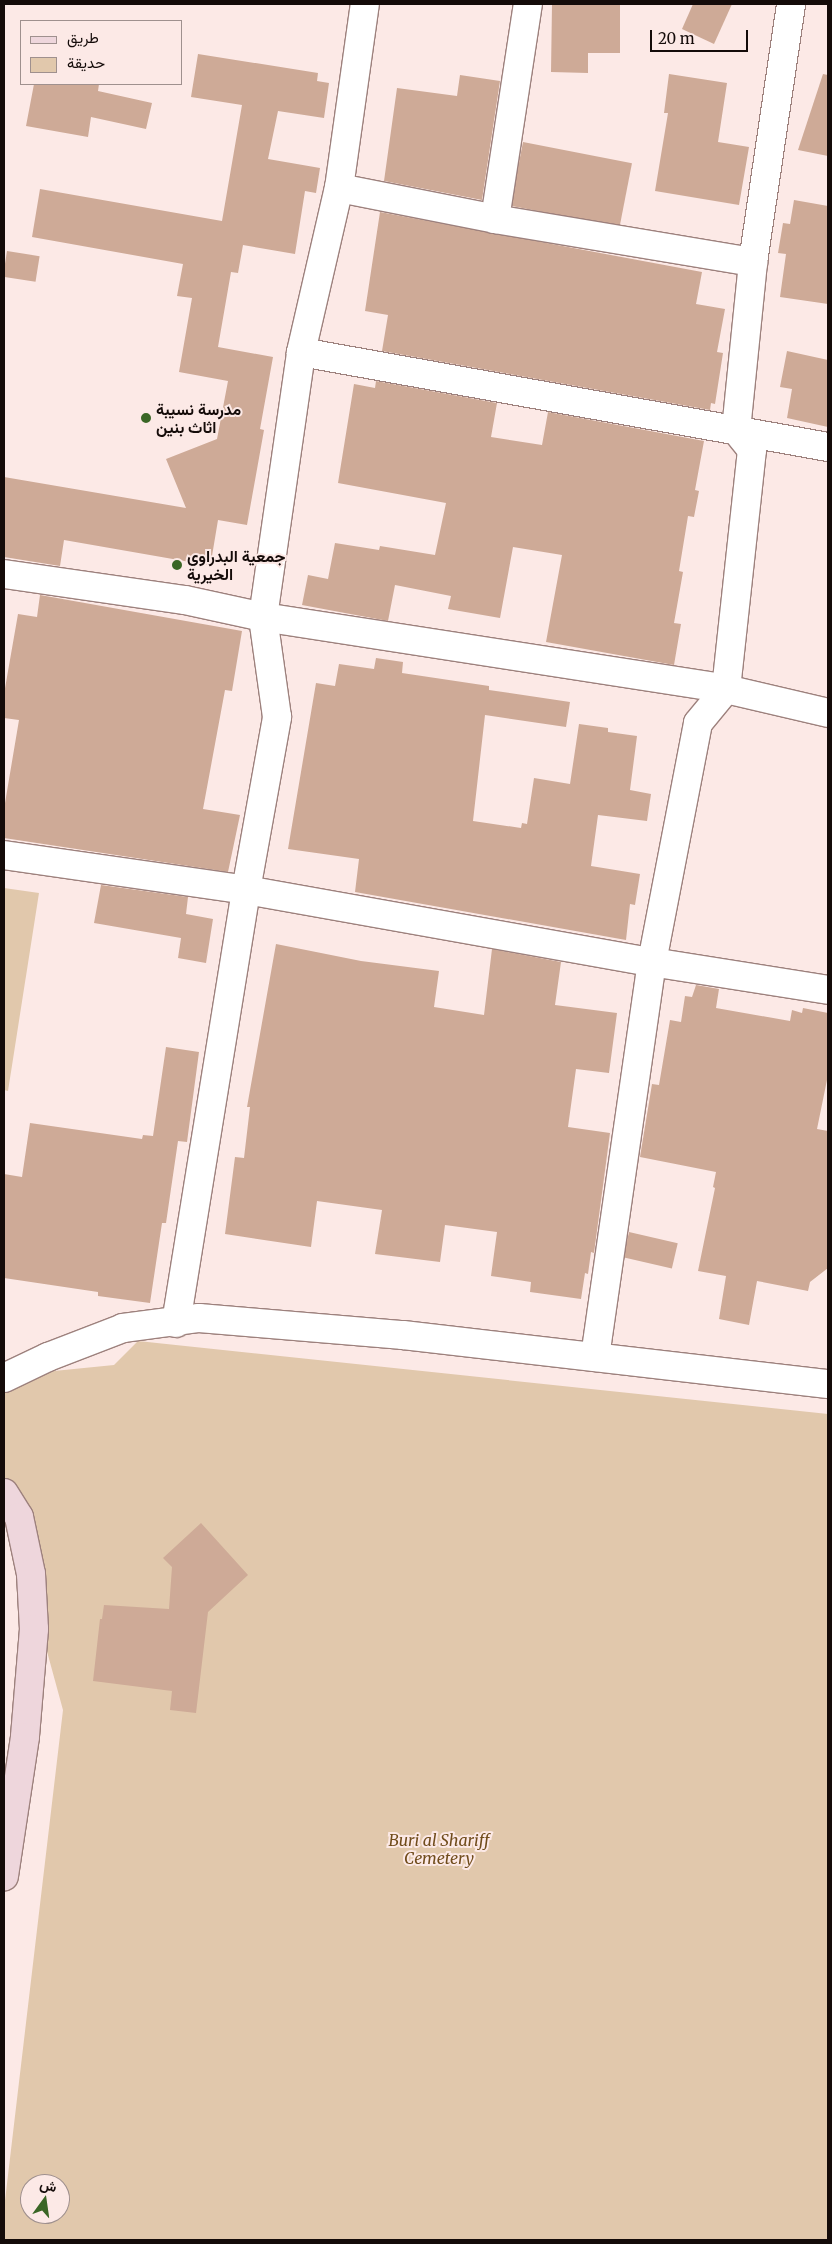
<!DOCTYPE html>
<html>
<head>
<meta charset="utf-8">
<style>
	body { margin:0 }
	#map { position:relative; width:832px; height:2244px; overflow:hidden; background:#fce9e6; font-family:Merriweather,Vazirmatn,serif }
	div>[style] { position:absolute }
	.green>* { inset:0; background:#e1c8ac }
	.building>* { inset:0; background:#ceaa97; transform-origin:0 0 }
	.roads { filter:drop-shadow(1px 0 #9d817d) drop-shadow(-1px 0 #9d817d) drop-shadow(0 1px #9d817d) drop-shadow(0 -1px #9d817d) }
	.street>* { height:28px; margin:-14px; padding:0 14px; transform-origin:14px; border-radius:14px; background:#fff }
	.secondary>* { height:28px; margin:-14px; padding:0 14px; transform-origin:14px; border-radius:14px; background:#eed6dc }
	.dots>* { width:14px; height:14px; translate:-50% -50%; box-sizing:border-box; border:2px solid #fce9e6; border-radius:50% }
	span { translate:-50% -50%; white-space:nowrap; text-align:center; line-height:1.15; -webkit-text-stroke:4px #fce9e6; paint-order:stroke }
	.poi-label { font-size:16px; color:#140b09; font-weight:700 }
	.left { translate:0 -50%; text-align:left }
	.park-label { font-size:16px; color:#704c1b; font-style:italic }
	.frame { position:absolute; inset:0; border:5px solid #140b09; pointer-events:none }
	.legend { position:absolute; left:20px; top:20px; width:162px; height:65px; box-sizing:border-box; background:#fce9e6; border:1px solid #9f908e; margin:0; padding:6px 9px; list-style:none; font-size:15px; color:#140b09 }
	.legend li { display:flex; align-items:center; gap:10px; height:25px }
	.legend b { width:25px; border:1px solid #9f908e }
	.north { position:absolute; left:20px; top:2174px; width:50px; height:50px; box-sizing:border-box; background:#fce9e6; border:1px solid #9f908e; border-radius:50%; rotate:14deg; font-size:14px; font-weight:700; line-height:20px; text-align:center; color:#140b09 }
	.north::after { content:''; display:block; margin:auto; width:18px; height:22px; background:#3a6625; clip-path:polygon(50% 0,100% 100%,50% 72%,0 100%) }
	.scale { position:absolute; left:650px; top:30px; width:98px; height:22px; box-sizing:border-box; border:2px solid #140b09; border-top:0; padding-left:6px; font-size:15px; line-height:18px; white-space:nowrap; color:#140b09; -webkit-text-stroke:4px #fce9e6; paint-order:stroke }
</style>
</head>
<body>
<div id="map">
	<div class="green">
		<i style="clip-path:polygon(4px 888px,39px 893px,8px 1091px,4px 1090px)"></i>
		<i style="clip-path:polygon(evenodd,138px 1341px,828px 1414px,828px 2240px,4px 2240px,4px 2209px,63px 1710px,4px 1494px,4px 1376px,114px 1365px,138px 1341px,30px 2184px,60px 2184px,60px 2214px,30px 2214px,30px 2184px)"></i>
	</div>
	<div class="building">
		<i style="clip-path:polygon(552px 4px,620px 5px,620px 53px,588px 53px,588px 73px,551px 72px)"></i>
		<i style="clip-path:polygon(693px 4px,732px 4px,714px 44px,682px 29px)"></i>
		<i style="clip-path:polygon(198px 54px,318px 73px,317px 81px,329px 83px,324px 118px,278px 111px,268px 159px,320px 168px,316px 193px,305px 191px,295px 254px,243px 245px,238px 273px,231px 272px,218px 347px,273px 357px,260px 429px,264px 430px,247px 525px,218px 520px,210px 568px,208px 565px,190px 562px,64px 540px,60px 566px,4px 557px,4px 477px,186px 508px,166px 459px,217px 439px,228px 381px,179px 372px,192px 298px,177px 296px,183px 264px,32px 237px,40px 189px,222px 221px,242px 105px,191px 97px)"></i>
		<i style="clip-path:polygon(669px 74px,727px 83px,718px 142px,749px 147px,739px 205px,655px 191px,668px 113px,664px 113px)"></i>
		<i style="clip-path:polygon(823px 74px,828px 75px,828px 156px,798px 150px)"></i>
		<i style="clip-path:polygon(460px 75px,500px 81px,482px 200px,384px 181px,397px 88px,457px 96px)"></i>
		<i style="clip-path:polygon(34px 84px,99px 84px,98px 91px,152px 103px,146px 129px,91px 117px,88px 137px,26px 126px)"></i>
		<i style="left:523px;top:142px;width:111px;height:65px;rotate:11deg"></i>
		<i style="clip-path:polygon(794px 200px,828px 206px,828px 304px,780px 297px,786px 254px,778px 253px,783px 223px,790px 224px)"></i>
		<i style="clip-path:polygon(380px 212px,702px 272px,696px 304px,725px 309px,717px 352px,723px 353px,715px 404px,711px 403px,710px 410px,382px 351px,388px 315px,365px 311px)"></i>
		<i style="left:7px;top:251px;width:33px;height:26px;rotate:9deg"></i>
		<i style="clip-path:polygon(787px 351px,828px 360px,828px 427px,787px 418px,792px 389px,780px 387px)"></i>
		<i style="clip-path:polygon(376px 381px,497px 403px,491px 437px,542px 445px,548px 412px,704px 441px,695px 490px,699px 491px,694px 517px,688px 516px,679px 571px,683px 572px,674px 623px,681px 624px,674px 665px,546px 642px,562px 555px,513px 547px,500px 618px,448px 609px,451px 596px,395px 585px,388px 621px,302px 605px,308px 575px,328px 579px,335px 543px,379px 550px,380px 546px,435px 555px,446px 503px,338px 483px,354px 384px,375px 388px)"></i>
		<i style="clip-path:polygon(40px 595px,242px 631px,232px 691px,225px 690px,203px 809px,240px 815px,228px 872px,4px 838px,4px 809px,19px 720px,4px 718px,4px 694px,18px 614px,37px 617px)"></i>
		<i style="clip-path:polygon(376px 658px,403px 662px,402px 673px,489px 686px,489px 690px,570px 702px,566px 727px,485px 715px,473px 821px,521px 828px,522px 823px,527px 824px,534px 778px,570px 784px,579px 724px,608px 728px,608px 732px,637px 736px,630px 790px,651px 794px,647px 821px,598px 815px,591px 866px,640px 874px,635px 905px,630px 904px,626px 940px,355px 892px,359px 859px,288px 849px,316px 683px,335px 686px,339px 664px,374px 669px)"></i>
		<i style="clip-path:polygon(101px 885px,188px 897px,186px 914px,213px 919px,206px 963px,178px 958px,181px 938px,94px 923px)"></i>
		<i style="clip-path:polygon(276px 944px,361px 961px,439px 971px,434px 1007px,484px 1015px,492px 949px,561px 962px,555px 1005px,617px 1013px,609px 1073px,576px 1069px,568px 1127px,610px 1133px,594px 1253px,591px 1252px,588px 1274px,585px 1273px,581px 1299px,530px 1292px,531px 1282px,491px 1276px,497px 1232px,445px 1225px,440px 1262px,375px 1254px,382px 1210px,317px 1201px,311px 1247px,225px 1234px,235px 1157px,244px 1158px,250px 1107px,247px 1107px)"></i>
		<i style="clip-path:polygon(696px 985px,719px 989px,716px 1008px,790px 1021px,792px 1010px,802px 1013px,803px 1008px,828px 1013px,828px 1075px,817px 1129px,828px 1131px,828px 1268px,810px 1282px,808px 1291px,757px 1281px,749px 1325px,719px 1319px,726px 1276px,698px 1271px,715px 1188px,713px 1187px,716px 1172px,640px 1157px,652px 1084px,659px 1085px,670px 1020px,681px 1022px,685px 996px,692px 997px)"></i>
		<i style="clip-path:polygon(166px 1047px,199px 1052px,187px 1142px,178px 1141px,166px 1223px,162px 1223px,150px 1303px,98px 1296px,98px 1292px,4px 1278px,4px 1174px,22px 1177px,30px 1123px,142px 1139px,143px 1135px,153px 1136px)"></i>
		<i style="left:629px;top:1232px;width:50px;height:26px;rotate:13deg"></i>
		<i style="clip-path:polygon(201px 1523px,248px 1575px,208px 1612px,196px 1713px,170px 1710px,172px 1691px,93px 1681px,100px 1619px,102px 1619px,104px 1605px,169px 1609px,172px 1567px,163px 1558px)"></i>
	</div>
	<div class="roads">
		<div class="street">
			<i style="left:339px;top:188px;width:159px;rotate:11.2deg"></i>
			<i style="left:495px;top:219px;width:262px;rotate:9.5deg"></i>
			<i style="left:495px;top:219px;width:218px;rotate:-81.3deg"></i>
			<i style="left:301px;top:352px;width:535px;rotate:10.22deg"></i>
			<i style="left:4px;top:574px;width:183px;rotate:8.2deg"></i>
			<i style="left:185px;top:600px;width:80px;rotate:12.3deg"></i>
			<i style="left:263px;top:617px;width:469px;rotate:8.8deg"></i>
			<i style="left:726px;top:689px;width:105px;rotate:13.2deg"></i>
			<i style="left:4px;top:855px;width:245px;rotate:8.2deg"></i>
			<i style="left:246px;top:890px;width:412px;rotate:10.1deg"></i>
			<i style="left:652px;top:962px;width:178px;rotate:9deg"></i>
			<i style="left:176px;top:1323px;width:439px;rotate:-80.8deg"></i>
			<i style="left:246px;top:890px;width:176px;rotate:-79.8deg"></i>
			<i style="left:277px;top:717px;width:101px;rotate:-98deg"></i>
			<i style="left:263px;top:617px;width:268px;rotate:-81.8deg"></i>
			<i style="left:301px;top:352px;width:168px;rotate:-77deg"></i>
			<i style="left:339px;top:188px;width:186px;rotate:-82deg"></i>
			<i style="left:595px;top:1357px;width:399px;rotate:-81.8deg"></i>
			<i style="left:652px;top:962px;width:243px;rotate:-79.1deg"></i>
			<i style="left:698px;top:723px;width:44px;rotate:-50.5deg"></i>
			<i style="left:726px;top:689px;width:240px;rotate:-83.8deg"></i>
			<i style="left:752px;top:450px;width:26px;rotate:-129deg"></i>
			<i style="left:736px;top:430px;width:169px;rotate:-84.2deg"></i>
			<i style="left:753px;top:262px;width:261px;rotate:-81.6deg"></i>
			<i style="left:4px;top:1378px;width:49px;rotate:-25.5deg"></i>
			<i style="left:48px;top:1357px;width:80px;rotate:-21.1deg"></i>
			<i style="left:123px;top:1328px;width:77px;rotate:-7.5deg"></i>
			<i style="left:199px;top:1318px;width:205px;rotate:4.8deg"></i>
			<i style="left:403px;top:1335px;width:428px;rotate:6.6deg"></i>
		</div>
		<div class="secondary">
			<i style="left:4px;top:1493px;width:28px;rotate:58deg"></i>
			<i style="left:19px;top:1517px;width:58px;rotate:78.1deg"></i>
			<i style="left:31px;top:1574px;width:55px;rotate:86.9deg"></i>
			<i style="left:34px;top:1629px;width:108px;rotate:94.8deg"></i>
			<i style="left:25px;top:1737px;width:141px;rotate:98.6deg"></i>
		</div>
	</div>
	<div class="dots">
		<i style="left:146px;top:418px;background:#3a6625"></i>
		<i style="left:177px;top:565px;background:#3a6625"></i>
	</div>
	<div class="poi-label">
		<span class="left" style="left:156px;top:418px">مدرسة نسيبة<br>اثاث بنين</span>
		<span class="left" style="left:187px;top:565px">جمعية البدراوي<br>الخيرية</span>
	</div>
	<div class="park-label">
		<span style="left:439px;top:1849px">Buri al Shariff<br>Cemetery</span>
	</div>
	<div class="frame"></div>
	<ul class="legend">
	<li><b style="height:6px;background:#eed6dc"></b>طريق</li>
	<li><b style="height:14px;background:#e1c8ac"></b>حديقة</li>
	</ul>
	<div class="north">ش</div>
	<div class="scale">20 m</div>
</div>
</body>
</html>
